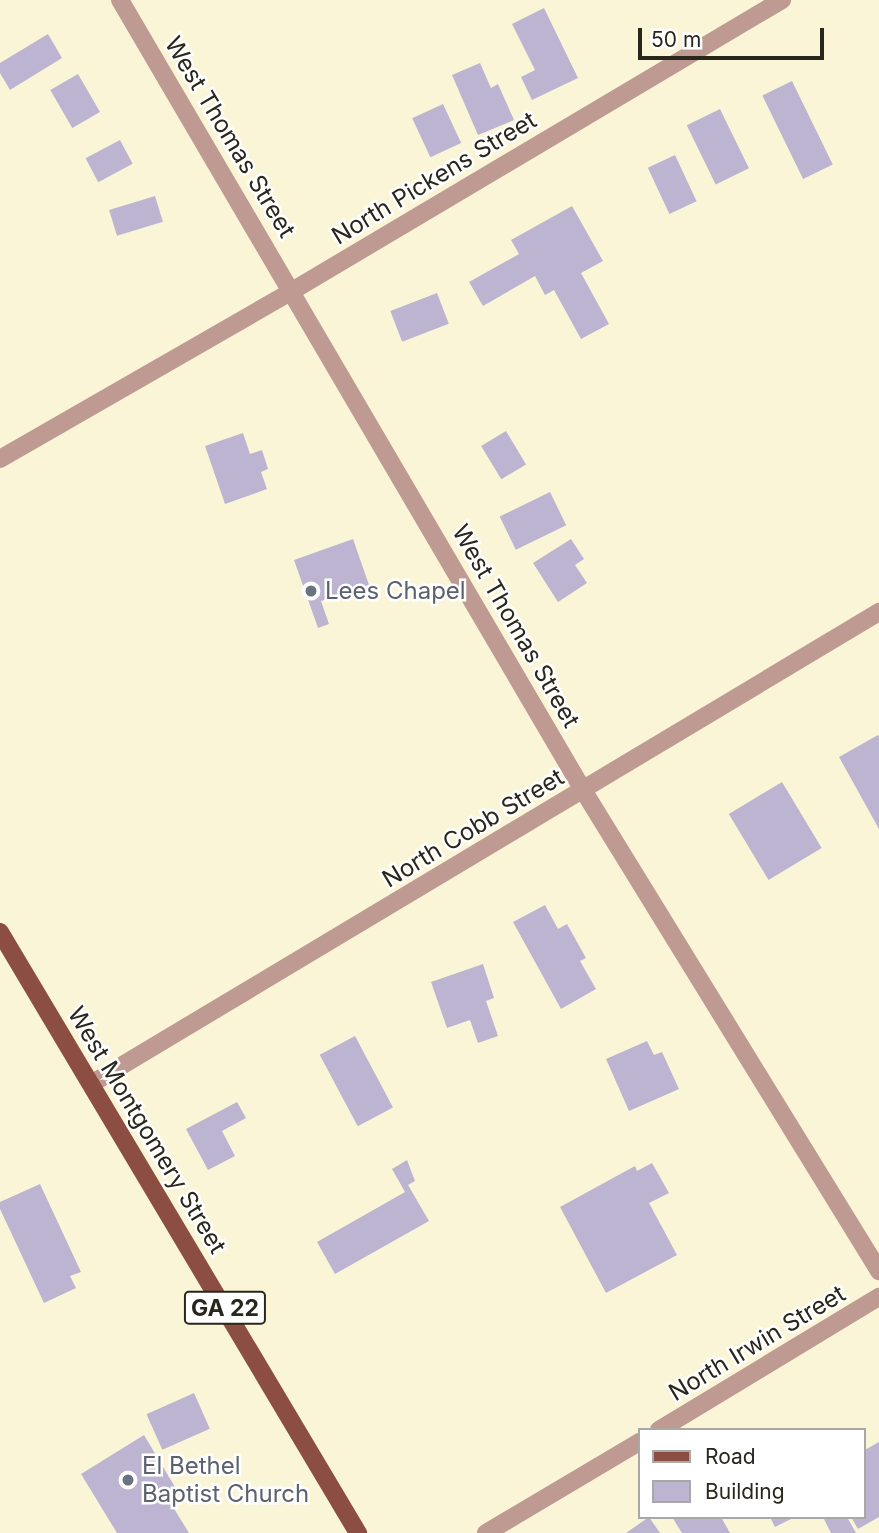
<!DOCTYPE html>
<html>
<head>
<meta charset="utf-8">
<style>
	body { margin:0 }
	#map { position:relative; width:879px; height:1533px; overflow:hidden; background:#fbf5d7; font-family:Inter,sans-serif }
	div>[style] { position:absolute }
	.building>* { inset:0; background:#bcb4d1; transform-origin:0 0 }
	.street>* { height:18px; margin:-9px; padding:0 9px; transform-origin:9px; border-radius:9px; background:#bf9a92 }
	.primary>* { height:18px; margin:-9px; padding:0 9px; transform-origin:9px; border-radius:9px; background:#8c4e43 }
	.dots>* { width:19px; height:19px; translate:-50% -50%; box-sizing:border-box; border:4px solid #fff; border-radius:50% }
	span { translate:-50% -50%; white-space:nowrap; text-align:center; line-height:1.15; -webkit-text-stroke:5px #fff; paint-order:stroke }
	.shield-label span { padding:2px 5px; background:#fff; border:2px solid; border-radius:5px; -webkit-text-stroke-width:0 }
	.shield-label { font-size:23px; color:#29261b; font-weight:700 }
	.street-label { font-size:24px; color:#29261b }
	.worship-label { font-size:24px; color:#5b616d }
	.left { translate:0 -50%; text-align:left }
	.legend { position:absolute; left:638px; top:1428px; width:228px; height:91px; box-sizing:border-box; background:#fff; border:2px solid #a9a8a4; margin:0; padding:9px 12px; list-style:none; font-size:21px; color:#29261b }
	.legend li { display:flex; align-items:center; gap:14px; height:35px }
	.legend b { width:35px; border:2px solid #a9a8a4 }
	.scale { position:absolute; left:638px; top:28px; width:186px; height:32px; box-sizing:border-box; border:4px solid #29261b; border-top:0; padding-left:9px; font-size:21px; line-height:24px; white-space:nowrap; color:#29261b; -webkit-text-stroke:5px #fff; paint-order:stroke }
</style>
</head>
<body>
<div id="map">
	<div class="building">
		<i style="clip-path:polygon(544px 8px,578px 78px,532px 100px,521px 77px,535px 70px,512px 24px)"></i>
		<i style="clip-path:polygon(48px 34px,62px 58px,10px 90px,0 73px,0 63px)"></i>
		<i style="clip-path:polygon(480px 63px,491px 88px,498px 84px,514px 120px,478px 135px,452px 75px)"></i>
		<i style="left:78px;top:74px;width:44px;height:32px;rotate:60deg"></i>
		<i style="left:792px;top:81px;width:93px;height:33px;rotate:64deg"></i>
		<i style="left:443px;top:104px;width:43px;height:34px;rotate:65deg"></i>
		<i style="left:720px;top:109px;width:66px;height:37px;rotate:64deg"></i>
		<i style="left:120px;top:140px;width:27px;height:39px;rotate:62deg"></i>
		<i style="left:675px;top:155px;width:51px;height:30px;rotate:65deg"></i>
		<i style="left:155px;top:196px;width:27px;height:48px;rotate:73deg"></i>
		<i style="clip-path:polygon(572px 206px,603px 261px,581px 273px,609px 324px,581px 339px,554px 290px,545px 295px,535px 276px,483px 306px,469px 282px,519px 254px,511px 240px)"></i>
		<i style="left:437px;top:293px;width:33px;height:50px;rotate:69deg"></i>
		<i style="left:506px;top:431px;width:39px;height:29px;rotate:59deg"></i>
		<i style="clip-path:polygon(243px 433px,250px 454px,262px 450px,268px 469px,261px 472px,267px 489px,225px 504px,205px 446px)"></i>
		<i style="left:550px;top:492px;width:37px;height:56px;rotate:64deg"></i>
		<i style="clip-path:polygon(353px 539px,369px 585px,321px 601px,329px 624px,318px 628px,294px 560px)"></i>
		<i style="clip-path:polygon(571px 539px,584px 559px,575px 565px,587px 583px,558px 602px,533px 563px)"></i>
		<i style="clip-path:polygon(878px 735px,879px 737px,879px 829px,839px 757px)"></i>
		<i style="left:782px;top:782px;width:77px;height:62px;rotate:59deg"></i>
		<i style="clip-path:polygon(545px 905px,558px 929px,567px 924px,586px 958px,580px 961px,596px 989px,561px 1009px,513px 922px)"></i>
		<i style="clip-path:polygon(483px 964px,494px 998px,486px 1001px,498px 1036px,478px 1043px,470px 1020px,447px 1028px,431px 982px)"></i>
		<i style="left:355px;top:1036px;width:81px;height:40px;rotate:62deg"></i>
		<i style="clip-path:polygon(647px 1041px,654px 1055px,662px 1052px,679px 1089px,629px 1111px,606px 1059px)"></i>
		<i style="clip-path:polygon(237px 1102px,246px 1118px,222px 1131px,235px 1156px,208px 1170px,186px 1129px)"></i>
		<i style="clip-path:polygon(407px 1160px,415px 1181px,408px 1185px,429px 1221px,335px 1274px,317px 1242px,405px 1192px,392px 1169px)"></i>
		<i style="clip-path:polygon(652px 1163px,669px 1193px,649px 1203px,677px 1255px,606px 1293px,560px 1207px,635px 1166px,637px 1171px)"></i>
		<i style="clip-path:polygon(40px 1184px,81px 1272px,70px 1276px,76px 1288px,44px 1303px,0 1209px,0 1202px)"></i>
		<i style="left:194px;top:1393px;width:39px;height:52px;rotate:66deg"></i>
		<i style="clip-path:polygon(144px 1435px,175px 1487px,165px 1494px,189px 1533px,117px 1533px,81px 1474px)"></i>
		<i style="clip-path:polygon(879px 1442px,879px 1517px,858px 1529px,851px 1517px,863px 1517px,863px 1451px)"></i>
		<i style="clip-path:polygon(649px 1517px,660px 1533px,626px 1533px)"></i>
		<i style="clip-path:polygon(672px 1517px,721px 1517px,730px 1533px,682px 1533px)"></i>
		<i style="clip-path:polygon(770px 1517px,795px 1517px,775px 1527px)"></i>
		<i style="clip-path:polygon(826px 1517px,847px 1517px,856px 1533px,831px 1533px,824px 1519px)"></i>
	</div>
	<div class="street">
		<i style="left:120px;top:0;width:916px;rotate:59.63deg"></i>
		<i style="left:583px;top:790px;width:565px;rotate:58.39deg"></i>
		<i style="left:0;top:459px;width:337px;rotate:-29.9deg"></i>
		<i style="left:292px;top:291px;width:570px;rotate:-30.71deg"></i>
		<i style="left:91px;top:1084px;width:919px;rotate:-30.92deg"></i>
		<i style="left:659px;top:1430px;width:257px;rotate:-31.2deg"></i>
		<i style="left:486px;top:1533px;width:178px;rotate:-30.7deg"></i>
	</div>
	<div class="primary">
		<i style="left:0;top:932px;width:700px;rotate:59.22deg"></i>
	</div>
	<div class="dots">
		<i style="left:311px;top:591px;background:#6b7280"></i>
		<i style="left:128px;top:1480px;background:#6b7280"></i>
	</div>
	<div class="shield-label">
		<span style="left:225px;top:1308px">GA 22</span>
	</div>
	<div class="street-label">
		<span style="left:230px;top:137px;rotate:59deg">West Thomas Street</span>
		<span style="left:434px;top:178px;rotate:-31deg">North Pickens Street</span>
		<span style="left:516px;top:626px;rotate:60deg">West Thomas Street</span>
		<span style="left:473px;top:828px;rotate:-31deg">North Cobb Street</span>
		<span style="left:147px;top:1130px;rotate:59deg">West Montgomery Street</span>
		<span style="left:757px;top:1343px;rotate:-31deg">North Irwin Street</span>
	</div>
	<div class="worship-label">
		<span class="left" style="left:325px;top:591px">Lees Chapel</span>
		<span class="left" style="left:142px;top:1480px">El Bethel<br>Baptist Church</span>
	</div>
	<ul class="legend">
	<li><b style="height:9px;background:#8c4e43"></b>Road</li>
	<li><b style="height:19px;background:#bcb4d1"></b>Building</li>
	</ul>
	<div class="scale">50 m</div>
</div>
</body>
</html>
